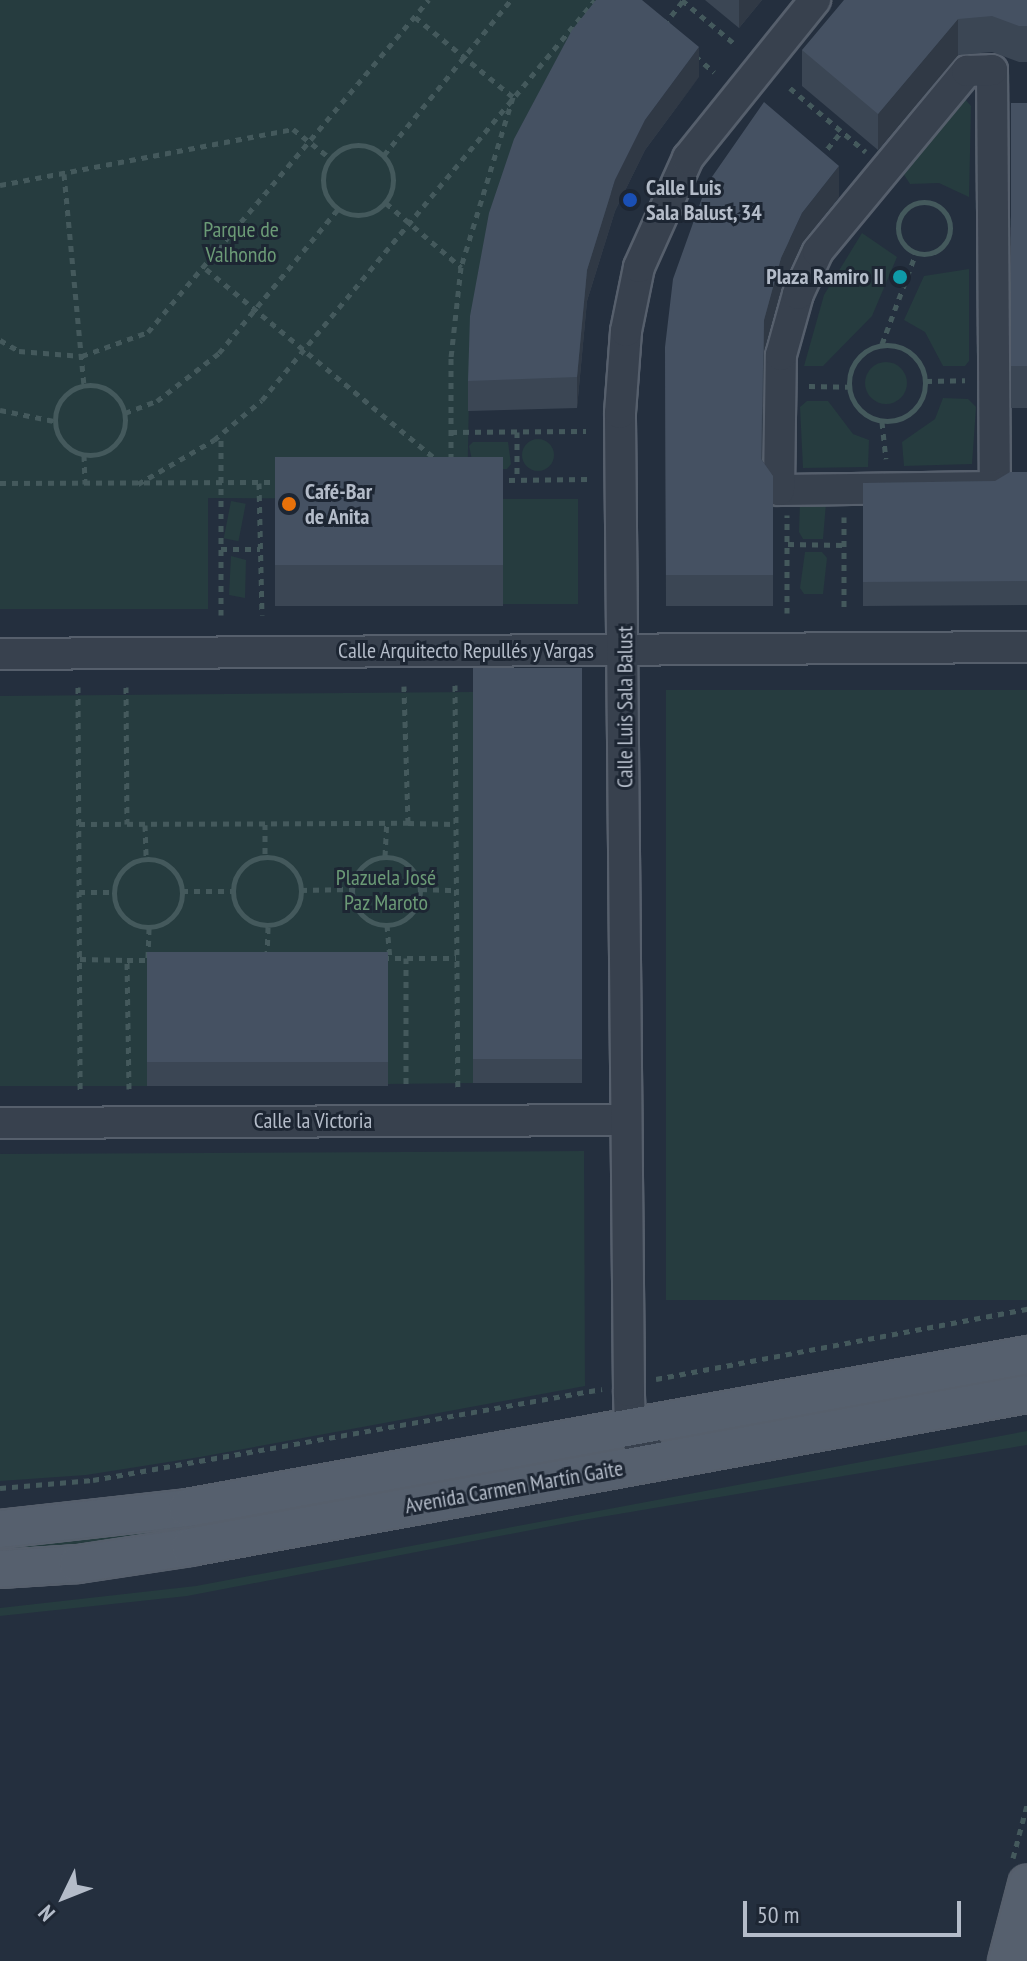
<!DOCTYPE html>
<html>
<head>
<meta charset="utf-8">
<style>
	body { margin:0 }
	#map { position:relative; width:1027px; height:1961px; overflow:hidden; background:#242f3e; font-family:"PT Sans Narrow",sans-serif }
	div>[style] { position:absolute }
	.green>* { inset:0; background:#263c3f; transform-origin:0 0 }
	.round { border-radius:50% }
	.path>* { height:5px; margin-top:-2.5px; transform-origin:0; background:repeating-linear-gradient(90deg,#44595c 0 6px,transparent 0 12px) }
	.path>.ring { margin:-2.5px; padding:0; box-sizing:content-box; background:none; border:5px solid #44595c; border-radius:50% }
	.roads { filter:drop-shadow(2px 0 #565f6c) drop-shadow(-2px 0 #565f6c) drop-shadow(0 2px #565f6c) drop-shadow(0 -2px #565f6c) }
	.minor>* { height:30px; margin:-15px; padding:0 15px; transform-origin:15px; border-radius:15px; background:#38414e }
	.major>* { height:36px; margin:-18px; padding:0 18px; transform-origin:18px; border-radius:18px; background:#56606e }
	.wall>* { inset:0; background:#3b4654; transform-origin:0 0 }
	.shaded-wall>* { inset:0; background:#303945 }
	.building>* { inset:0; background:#455162; transform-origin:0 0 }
	.dots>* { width:22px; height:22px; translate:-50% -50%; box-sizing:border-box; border:4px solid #1d2633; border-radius:50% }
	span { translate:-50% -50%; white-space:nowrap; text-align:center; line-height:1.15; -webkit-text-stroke:6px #1d2633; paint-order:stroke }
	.poi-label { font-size:22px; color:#b4bcc9; font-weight:700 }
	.left { translate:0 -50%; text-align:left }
	.right { translate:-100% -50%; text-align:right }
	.park-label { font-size:22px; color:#6b9a76 }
	.street-label { font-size:22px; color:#b4bcc9 }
	.north { position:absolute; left:24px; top:1857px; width:80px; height:80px; -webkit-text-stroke:6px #1d2633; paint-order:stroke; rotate:227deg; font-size:22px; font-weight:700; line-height:32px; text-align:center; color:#b4bcc9 }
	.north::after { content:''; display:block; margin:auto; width:28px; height:36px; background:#b4bcc9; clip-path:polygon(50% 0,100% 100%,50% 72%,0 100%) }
	.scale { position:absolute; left:743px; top:1901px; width:218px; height:36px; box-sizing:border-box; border:4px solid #b4bcc9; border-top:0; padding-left:10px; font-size:24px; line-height:28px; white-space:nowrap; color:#b4bcc9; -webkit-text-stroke:6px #1d2633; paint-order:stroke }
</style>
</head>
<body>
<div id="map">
	<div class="green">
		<i style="clip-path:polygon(0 0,621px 0,470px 346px,467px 499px,208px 498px,208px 609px,0 609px)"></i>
		<i style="clip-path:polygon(964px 98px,971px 106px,969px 197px,939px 183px,910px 184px,903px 173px)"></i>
		<i style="clip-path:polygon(862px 233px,897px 257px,872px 316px,823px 366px,804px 366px,824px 295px)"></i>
		<i style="clip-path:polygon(969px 269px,969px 361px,965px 366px,943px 366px,925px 332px,904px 320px,924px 276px)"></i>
		<i class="round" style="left:865px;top:362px;width:42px;height:42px"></i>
		<i style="clip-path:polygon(943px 398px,968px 399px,976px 407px,972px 464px,904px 466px,902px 442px,935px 419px)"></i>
		<i style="clip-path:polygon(807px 401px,828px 401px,853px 434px,869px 440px,868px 467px,803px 468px,800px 407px)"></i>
		<i class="round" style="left:522px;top:439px;width:32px;height:32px"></i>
		<i style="clip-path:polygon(473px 442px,508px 442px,511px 464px,507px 469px,474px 469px,469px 446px)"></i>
		<i style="left:503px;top:499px;width:75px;height:105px"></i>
		<i style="left:231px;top:501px;width:15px;height:38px;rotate:11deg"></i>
		<i style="clip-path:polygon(800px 501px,826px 503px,823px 539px,803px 539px,799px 532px)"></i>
		<i style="clip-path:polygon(805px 552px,822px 552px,827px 558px,823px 594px,804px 594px,800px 588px)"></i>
		<i style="clip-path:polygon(231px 556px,246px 560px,245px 598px,229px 595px)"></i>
		<i style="left:1027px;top:690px;width:610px;height:361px;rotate:90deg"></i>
		<i style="clip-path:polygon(473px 692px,474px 1083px,387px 1084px,388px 977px,148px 975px,149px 1086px,0 1086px,0 696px)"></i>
		<i style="clip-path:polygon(584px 1151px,585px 1386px,200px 1457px,86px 1475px,0 1481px,0 1154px)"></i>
		<i style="clip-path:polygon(1027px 1431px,1027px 1445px,583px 1520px,187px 1596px,0 1616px,0 1608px,196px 1586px)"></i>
		<i style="clip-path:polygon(575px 1451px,576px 1458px,198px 1529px,197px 1519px)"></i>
		<i style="clip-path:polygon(174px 1523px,176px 1532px,0 1554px,0 1543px)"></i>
	</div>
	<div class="path">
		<i style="left:682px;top:0;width:70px;rotate:39.8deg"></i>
		<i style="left:415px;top:17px;width:127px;rotate:39.2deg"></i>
		<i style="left:513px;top:97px;width:178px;rotate:107deg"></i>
		<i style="left:461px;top:267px;width:92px;rotate:96.3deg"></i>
		<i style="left:451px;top:358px;width:106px;rotate:90deg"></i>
		<i style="left:664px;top:25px;width:31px;rotate:-52deg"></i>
		<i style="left:695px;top:56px;width:25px;rotate:40deg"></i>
		<i style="left:790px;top:88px;width:99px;rotate:40.1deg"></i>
		<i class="ring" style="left:323px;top:145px;width:65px;height:65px"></i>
		<i style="left:384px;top:155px;width:200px;rotate:-50.7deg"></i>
		<i style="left:820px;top:158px;width:35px;rotate:-51deg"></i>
		<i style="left:64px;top:174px;width:211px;rotate:84.6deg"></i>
		<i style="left:0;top:185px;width:298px;rotate:-10.8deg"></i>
		<i style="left:293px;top:129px;width:47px;rotate:38.1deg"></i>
		<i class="ring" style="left:898px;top:202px;width:47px;height:47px"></i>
		<i style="left:386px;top:203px;width:99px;rotate:40.5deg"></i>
		<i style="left:206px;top:269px;width:300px;rotate:39.6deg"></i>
		<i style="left:0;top:340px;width:22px;rotate:30deg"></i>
		<i style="left:19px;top:351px;width:63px;rotate:4.5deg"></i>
		<i style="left:82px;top:356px;width:70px;rotate:-20deg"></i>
		<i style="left:148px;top:332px;width:435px;rotate:-49.8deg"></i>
		<i style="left:882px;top:344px;width:97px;rotate:-69.5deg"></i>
		<i class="ring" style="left:849px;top:345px;width:71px;height:71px"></i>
		<i style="left:926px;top:381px;width:39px;rotate:-1deg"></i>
		<i class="ring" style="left:55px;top:385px;width:65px;height:65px"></i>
		<i style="left:809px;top:386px;width:39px;rotate:1deg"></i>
		<i style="left:0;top:410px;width:55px;rotate:11.5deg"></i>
		<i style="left:125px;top:413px;width:34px;rotate:-21deg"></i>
		<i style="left:157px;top:401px;width:78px;rotate:-37.7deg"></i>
		<i style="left:219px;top:353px;width:187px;rotate:-50.4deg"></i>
		<i style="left:882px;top:422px;width:37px;rotate:84deg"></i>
		<i style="left:451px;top:432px;width:135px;rotate:-0.4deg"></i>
		<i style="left:517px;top:432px;width:47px;rotate:90deg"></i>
		<i style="left:84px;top:455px;width:29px;rotate:88deg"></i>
		<i style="left:497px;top:480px;width:91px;rotate:-0.6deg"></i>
		<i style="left:0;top:483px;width:279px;rotate:-0.2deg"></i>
		<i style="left:259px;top:483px;width:132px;rotate:88.7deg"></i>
		<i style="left:138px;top:484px;width:88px;rotate:-30.1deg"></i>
		<i style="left:214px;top:440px;width:62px;rotate:-39.8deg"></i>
		<i style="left:262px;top:400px;width:520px;rotate:-50.22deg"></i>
		<i style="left:844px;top:517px;width:95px;rotate:90deg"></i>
		<i style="left:788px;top:544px;width:56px;rotate:1deg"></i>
		<i style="left:221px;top:549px;width:39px"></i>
		<i style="left:787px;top:613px;width:98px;rotate:-90deg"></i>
		<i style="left:221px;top:615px;width:180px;rotate:-90deg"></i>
		<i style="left:455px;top:685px;width:402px;rotate:89.6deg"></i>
		<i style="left:78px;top:687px;width:403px;rotate:89.7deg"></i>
		<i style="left:126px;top:687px;width:137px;rotate:89.6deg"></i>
		<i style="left:408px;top:823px;width:47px;rotate:1.2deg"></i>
		<i style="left:79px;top:824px;width:329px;rotate:-0.2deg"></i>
		<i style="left:408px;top:823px;width:137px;rotate:-91.7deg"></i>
		<i style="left:265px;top:824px;width:33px;rotate:90deg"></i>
		<i style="left:145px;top:825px;width:33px;rotate:88deg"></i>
		<i style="left:385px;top:856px;width:34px;rotate:-87deg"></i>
		<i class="ring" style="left:352px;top:857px;width:63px;height:63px"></i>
		<i class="ring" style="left:233px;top:857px;width:63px;height:63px"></i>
		<i class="ring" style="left:114px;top:859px;width:63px;height:63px"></i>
		<i style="left:421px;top:889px;width:35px;rotate:2deg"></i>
		<i style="left:301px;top:890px;width:51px;rotate:-1.1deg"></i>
		<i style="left:182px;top:891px;width:50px"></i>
		<i style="left:79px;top:892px;width:34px"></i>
		<i style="left:387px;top:925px;width:32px;rotate:85deg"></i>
		<i style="left:267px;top:957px;width:31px;rotate:-88deg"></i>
		<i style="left:148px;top:958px;width:31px;rotate:-88deg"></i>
		<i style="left:383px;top:958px;width:73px"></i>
		<i style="left:406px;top:958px;width:130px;rotate:90deg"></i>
		<i style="left:80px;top:959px;width:47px;rotate:1.2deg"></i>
		<i style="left:129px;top:1089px;width:129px;rotate:-90.9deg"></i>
		<i style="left:127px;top:960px;width:26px"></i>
		<i style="left:656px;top:1379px;width:378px;rotate:-10.7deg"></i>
		<i style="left:0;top:1488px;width:93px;rotate:-4.9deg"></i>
		<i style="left:93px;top:1480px;width:517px;rotate:-10.14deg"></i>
		<i style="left:1013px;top:1858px;width:55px;rotate:-75.2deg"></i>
	</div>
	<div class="roads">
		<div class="minor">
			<i style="left:992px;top:70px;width:417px;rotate:89.6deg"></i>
			<i style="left:995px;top:487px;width:216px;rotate:179.2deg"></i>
			<i style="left:779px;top:490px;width:135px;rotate:-89.2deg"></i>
			<i style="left:781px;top:355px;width:63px;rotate:-74.4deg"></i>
			<i style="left:798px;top:294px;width:47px;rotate:-65.1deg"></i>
			<i style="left:818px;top:251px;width:234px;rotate:-50.4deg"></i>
			<i style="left:967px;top:71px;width:25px;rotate:-2deg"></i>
			<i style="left:0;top:654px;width:1027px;rotate:-0.39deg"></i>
			<i style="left:0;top:1123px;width:626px;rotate:-0.27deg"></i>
			<i style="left:660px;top:1460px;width:27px;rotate:-141deg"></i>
			<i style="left:639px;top:1443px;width:21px;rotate:-115deg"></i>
			<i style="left:630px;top:1424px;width:33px;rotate:-92deg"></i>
			<i style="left:629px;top:1391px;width:978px;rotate:-90.53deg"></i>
			<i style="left:620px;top:413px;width:82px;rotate:-85.8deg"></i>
			<i style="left:626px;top:331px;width:65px;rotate:-78.5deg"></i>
			<i style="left:639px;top:267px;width:120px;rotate:-65.8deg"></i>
			<i style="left:688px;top:158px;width:203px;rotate:-51.2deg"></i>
		</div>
		<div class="major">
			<i style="left:0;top:1529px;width:188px;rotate:-6.4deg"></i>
			<i style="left:187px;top:1508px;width:854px;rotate:-10.32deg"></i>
			<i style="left:0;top:1569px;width:78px;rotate:-3.7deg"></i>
			<i style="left:78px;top:1564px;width:113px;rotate:-8.6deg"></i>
			<i style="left:190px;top:1547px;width:851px;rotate:-10.36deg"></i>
			<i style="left:1007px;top:1961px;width:80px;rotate:-75.4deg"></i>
		</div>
	</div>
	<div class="wall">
		<i style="clip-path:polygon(705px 0,762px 0,739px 28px)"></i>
		<i style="clip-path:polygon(1027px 0,1027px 62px,1019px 62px,992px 52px,958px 55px,878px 150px,802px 86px,802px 50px)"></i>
		<i style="clip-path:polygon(699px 77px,645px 150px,615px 211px,587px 301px,577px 408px,468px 411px,468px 381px)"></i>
		<i style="left:1011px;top:103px;width:16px;height:305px"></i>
		<i style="clip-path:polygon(839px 197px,802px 243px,781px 289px,764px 351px,762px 460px,773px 476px,773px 606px,666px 606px,665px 347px)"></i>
		<i style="left:503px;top:457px;width:149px;height:228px;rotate:90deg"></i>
		<i style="clip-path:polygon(1027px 472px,1027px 605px,863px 606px,863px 483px,995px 481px)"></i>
		<i style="left:473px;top:668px;width:109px;height:415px"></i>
		<i style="left:147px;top:952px;width:241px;height:134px"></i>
	</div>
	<div class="shaded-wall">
		<i style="clip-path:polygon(739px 0,762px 0,739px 28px)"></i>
		<i style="clip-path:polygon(958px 19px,958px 55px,878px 150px,878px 114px)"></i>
		<i style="clip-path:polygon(699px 47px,699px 77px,645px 150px,615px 211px,587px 301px,577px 408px,577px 377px,587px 270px,615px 180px,645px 120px)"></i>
		<i style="clip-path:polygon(839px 166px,839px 197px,802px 243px,781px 289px,764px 351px,764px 320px,781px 258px,802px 213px)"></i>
	</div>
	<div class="building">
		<i style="clip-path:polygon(596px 0,642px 0,699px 47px,645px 120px,615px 180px,587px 270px,577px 377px,468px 381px,470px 316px,489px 213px,514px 139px,572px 30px)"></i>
		<i style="clip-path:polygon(844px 0,1027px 0,1027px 26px,1019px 26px,992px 16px,958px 19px,878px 114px,802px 50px)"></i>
		<i style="clip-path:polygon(764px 102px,839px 166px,802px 213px,781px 258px,764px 320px,761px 459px,773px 476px,773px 575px,666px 575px,665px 347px,673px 279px,707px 184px)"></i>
		<i style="left:1011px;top:103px;width:16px;height:263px"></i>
		<i style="left:503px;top:457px;width:108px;height:228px;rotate:90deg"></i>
		<i style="clip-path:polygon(1010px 472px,1027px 472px,1027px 581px,863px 582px,863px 483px,995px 481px)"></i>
		<i style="left:473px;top:668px;width:109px;height:391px"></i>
		<i style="left:147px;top:952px;width:241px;height:110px"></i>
	</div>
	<div class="dots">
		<i style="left:630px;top:200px;background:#1a4fb4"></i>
		<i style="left:900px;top:277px;background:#0f9aa8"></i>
		<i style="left:289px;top:504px;background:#e8710a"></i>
	</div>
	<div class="poi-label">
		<span class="left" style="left:646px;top:200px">Calle Luis<br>Sala Balust, 34</span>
		<span class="right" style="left:884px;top:277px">Plaza Ramiro II</span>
		<span class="left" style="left:305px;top:504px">Café-Bar<br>de Anita</span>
	</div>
	<div class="park-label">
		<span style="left:241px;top:242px">Parque de<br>Valhondo</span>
		<span style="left:386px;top:890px">Plazuela José<br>Paz Maroto</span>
	</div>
	<div class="street-label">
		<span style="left:466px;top:651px">Calle Arquitecto Repullés y Vargas</span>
		<span style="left:625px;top:707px;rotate:-90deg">Calle Luis Sala Balust</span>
		<span style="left:313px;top:1121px">Calle la Victoria</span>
		<span style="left:514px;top:1487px;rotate:-10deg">Avenida Carmen Martín Gaite</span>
	</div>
	<div class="north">N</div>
	<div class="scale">50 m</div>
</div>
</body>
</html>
